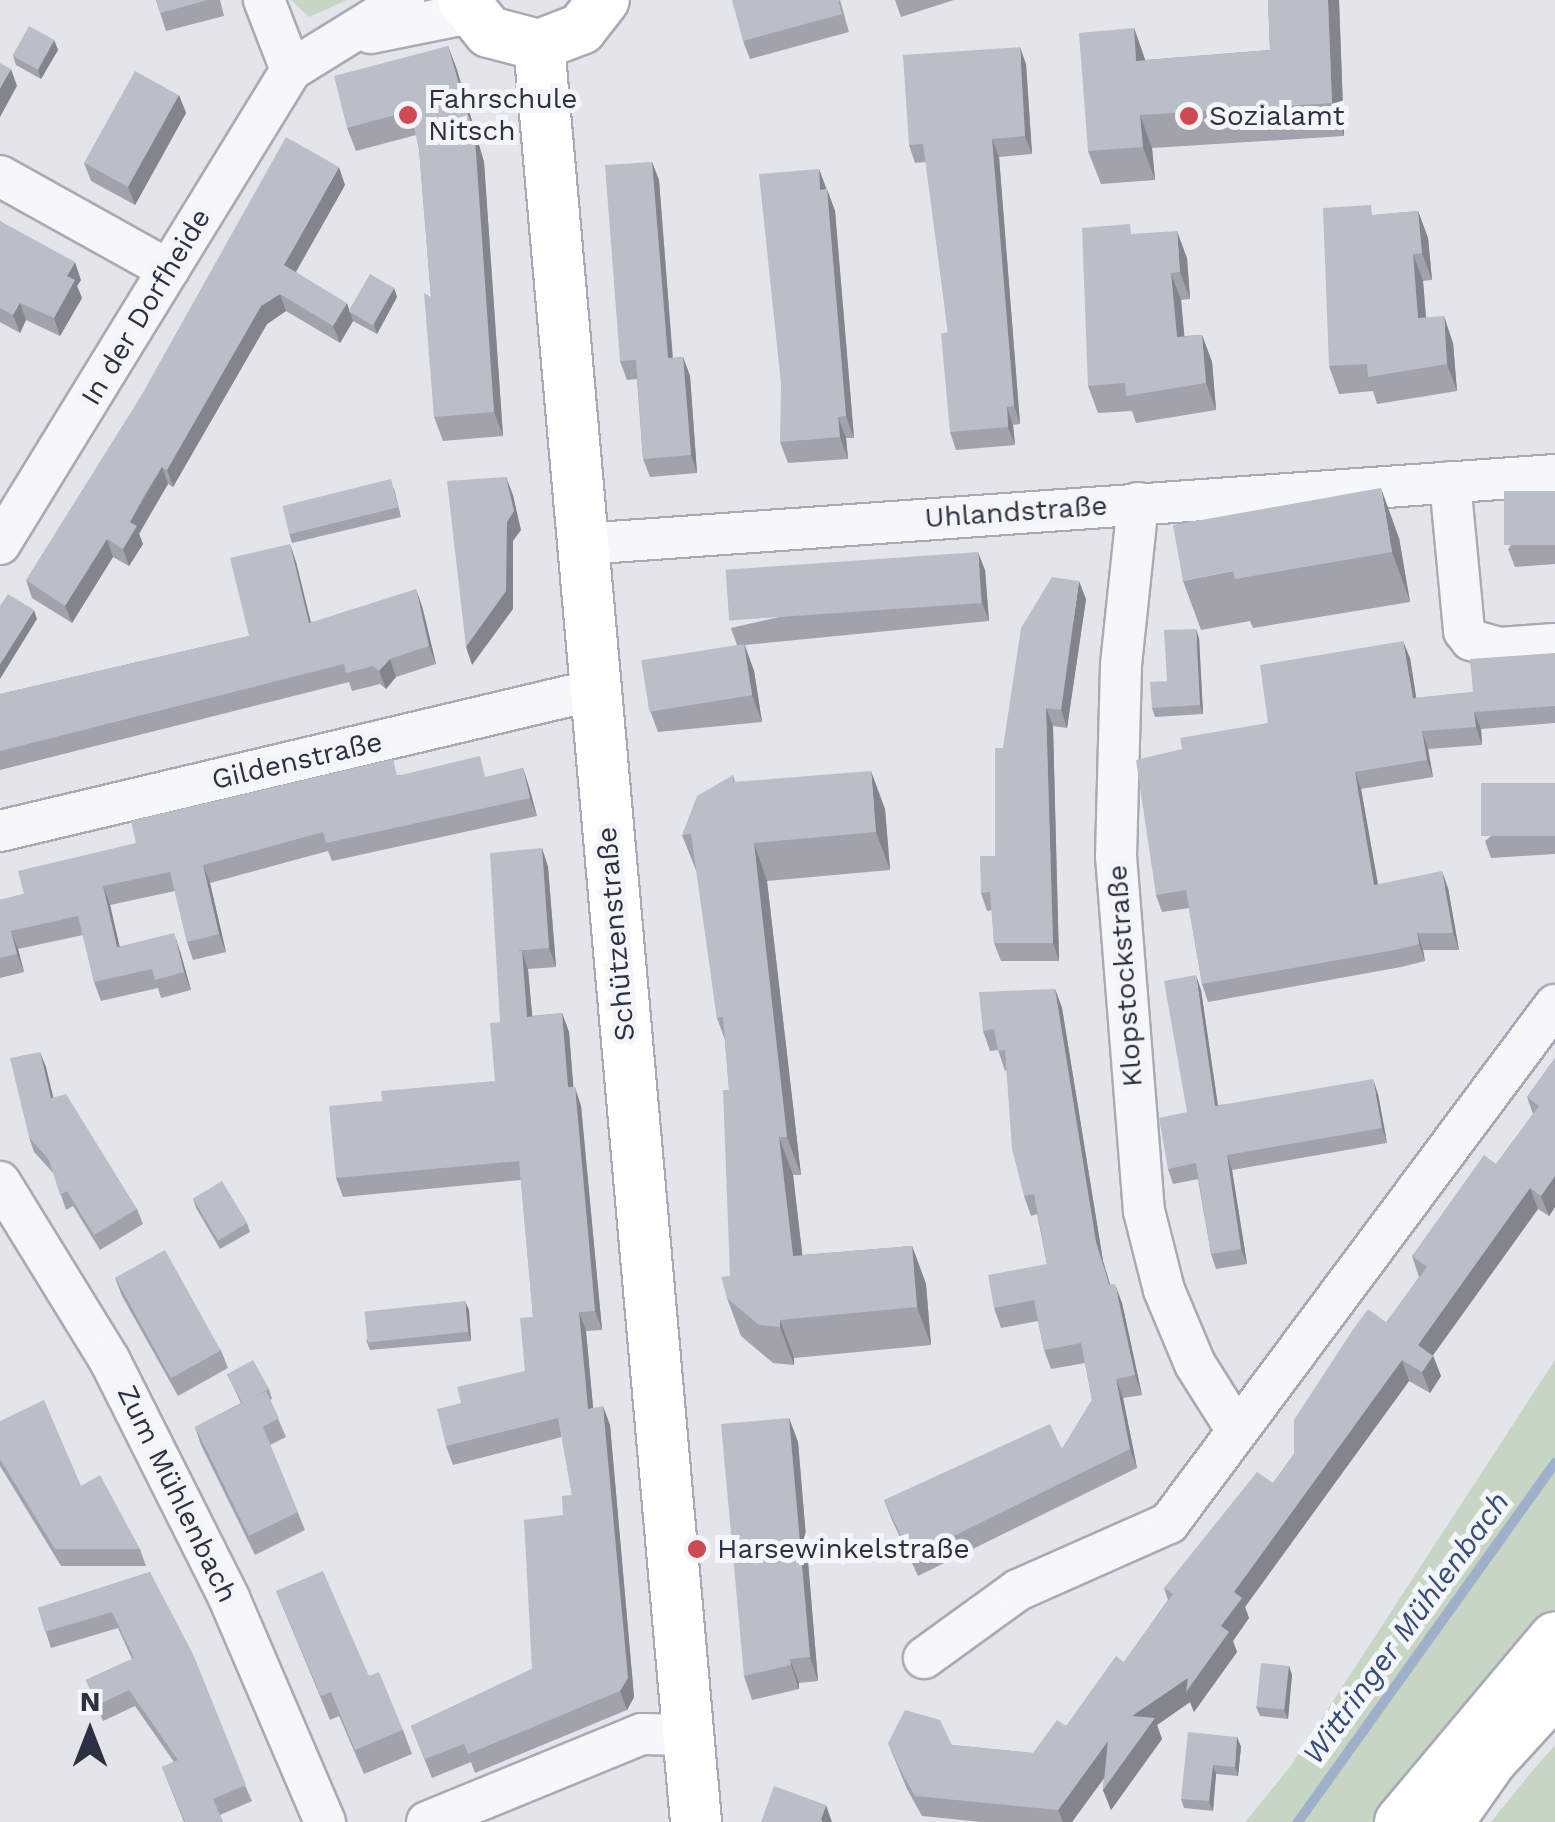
<!DOCTYPE html>
<html>
<head>
<meta charset="utf-8">
<style>
	body { margin:0 }
	#map { position:relative; width:1555px; height:1822px; overflow:hidden; background:#e3e5eb; font-family:"Work Sans",sans-serif }
	div>[style] { position:absolute }
	.green>* { inset:0; background:#c7d5c4 }
	.stream>* { height:10px; margin:-5px; padding:0 5px; transform-origin:5px; border-radius:5px; background:#9fb0ca }
	.roads { filter:drop-shadow(2px 0 #a8abb5) drop-shadow(-2px 0 #a8abb5) drop-shadow(0 2px #a8abb5) drop-shadow(0 -2px #a8abb5) }
	.minor>* { height:40px; margin:-20px; padding:0 20px; transform-origin:20px; border-radius:20px; background:#f6f7f9 }
	.major>* { height:50px; margin:-25px; padding:0 25px; transform-origin:25px; border-radius:25px; background:#fff }
	.wall>* { inset:0; background:#a0a3ac }
	.shaded-wall>* { inset:0; background:#82858c }
	.building>* { inset:0; background:#babec8; transform-origin:0 0 }
	.dots>* { width:28px; height:28px; translate:-50% -50%; box-sizing:border-box; border:5px solid #f3f5f8; border-radius:50% }
	span { translate:-50% -50%; white-space:nowrap; text-align:center; line-height:1.15; -webkit-text-stroke:10px #f3f5f8; paint-order:stroke }
	.poi-label { font-size:28px; color:#2b3143 }
	.left { translate:0 -50%; text-align:left }
	.street-label { font-size:28px; color:#2b3143 }
	.water-label { font-size:30px; color:#354c77; font-style:italic }
	.north { position:absolute; left:40px; top:1682px; width:100px; height:100px; -webkit-text-stroke:8px #f3f5f8; paint-order:stroke; rotate:0deg; font-size:28px; font-weight:700; line-height:40px; text-align:center; color:#2b3143 }
	.north::after { content:''; display:block; margin:auto; width:35px; height:45px; background:#2b3143; clip-path:polygon(50% 0,100% 100%,50% 72%,0 100%) }
</style>
</head>
<body>
<div id="map">
	<div class="green">
		<i style="clip-path:polygon(291px 0,347px 0,309px 17px)"></i>
		<i style="clip-path:polygon(1555px 1360px,1555px 1618px,1382px 1822px,1245px 1822px,1290px 1767px)"></i>
		<i style="clip-path:polygon(1555px 1745px,1555px 1822px,1491px 1822px,1528px 1776px)"></i>
	</div>
	<div class="stream">
		<i style="left:1298px;top:1822px;width:442px;rotate:-54.4deg"></i>
	</div>
	<div class="roads">
		<div class="minor">
			<i style="left:264px;top:0;width:75px;rotate:68.9deg"></i>
			<i style="left:371px;top:33px;width:101px;rotate:-11.4deg"></i>
			<i style="left:0;top:176px;width:193px;rotate:29.1deg"></i>
			<i style="left:1450px;top:482px;width:150px;rotate:84.6deg"></i>
			<i style="left:1464px;top:631px;width:11px;rotate:52deg"></i>
			<i style="left:1471px;top:640px;width:29px;rotate:16deg"></i>
			<i style="left:1499px;top:648px;width:56px;rotate:-4.1deg"></i>
			<i style="left:1138px;top:503px;width:164px;rotate:96deg"></i>
			<i style="left:1121px;top:666px;width:190px;rotate:91.5deg"></i>
			<i style="left:1116px;top:856px;width:356px;rotate:85.5deg"></i>
			<i style="left:1144px;top:1211px;width:81px;rotate:75.8deg"></i>
			<i style="left:1164px;top:1290px;width:80px;rotate:67.3deg"></i>
			<i style="left:1195px;top:1364px;width:77px;rotate:57.8deg"></i>
			<i style="left:0;top:544px;width:556px;rotate:-58.45deg"></i>
			<i style="left:291px;top:70px;width:133px;rotate:-31.8deg"></i>
			<i style="left:583px;top:544px;width:974px;rotate:-4.06deg"></i>
			<i style="left:0;top:831px;width:611px;rotate:-13.35deg"></i>
			<i style="left:0;top:1182px;width:208px;rotate:58.4deg"></i>
			<i style="left:109px;top:1359px;width:267px;rotate:63.3deg"></i>
			<i style="left:229px;top:1598px;width:244px;rotate:66.8deg"></i>
			<i style="left:924px;top:1658px;width:116px;rotate:-35.9deg"></i>
			<i style="left:1018px;top:1590px;width:165px;rotate:-23.9deg"></i>
			<i style="left:1169px;top:1523px;width:646px;rotate:-53.31deg"></i>
			<i style="left:427px;top:1822px;width:232px;rotate:-22.3deg"></i>
			<i style="left:642px;top:1734px;width:44px;rotate:1.3deg"></i>
		</div>
		<div class="major">
			<i style="left:463px;top:0;width:41px;rotate:50.9deg"></i>
			<i style="left:489px;top:32px;width:52px;rotate:14.6deg"></i>
			<i style="left:539px;top:45px;width:45px;rotate:-20.9deg"></i>
			<i style="left:581px;top:29px;width:37px;rotate:-52deg"></i>
			<i style="left:539px;top:45px;width:1784px;rotate:84.95deg"></i>
			<i style="left:1400px;top:1822px;width:241px;rotate:-50deg"></i>
			<i style="left:1448px;top:1822px;width:75px;rotate:-54.8deg"></i>
			<i style="left:1491px;top:1761px;width:95px;rotate:-47.6deg"></i>
		</div>
	</div>
	<div class="wall">
		<i style="clip-path:polygon(156px 0,220px 0,224px 16px,166px 31px)"></i>
		<i style="clip-path:polygon(840px 0,849px 32px,750px 59px,743px 41px)"></i>
		<i style="clip-path:polygon(895px 0,954px 0,901px 17px)"></i>
		<i style="clip-path:polygon(1268px 0,1339px 0,1344px 136px,1152px 148px,1155px 180px,1101px 184px,1088px 151px,1134px 28px,1145px 60px,1270px 50px)"></i>
		<i style="clip-path:polygon(54px 40px,58px 50px,41px 79px,16px 65px,13px 56px)"></i>
		<i style="clip-path:polygon(448px 46px,457px 70px,484px 162px,503px 436px,443px 441px,434px 417px,431px 297px,419px 149px,416px 135px,356px 151px,347px 128px)"></i>
		<i style="clip-path:polygon(1026px 64px,1032px 154px,999px 157px,1020px 424px,1013px 425px,1015px 445px,956px 450px,950px 432px,948px 332px,926px 162px,915px 163px,909px 145px)"></i>
		<i style="clip-path:polygon(179px 95px,186px 113px,135px 205px,91px 181px,84px 163px)"></i>
		<i style="clip-path:polygon(652px 162px,659px 180px,673px 358px,683px 357px,690px 376px,697px 473px,650px 477px,643px 459px,637px 379px,627px 380px,620px 361px)"></i>
		<i style="clip-path:polygon(819px 169px,835px 211px,854px 438px,846px 438px,848px 459px,788px 463px,780px 442px)"></i>
		<i style="clip-path:polygon(345px 185px,296px 272px,350px 311px,394px 288px,397px 297px,377px 334px,353px 321px,340px 343px,286px 311px,267px 324px,173px 487px,168px 484px,151px 511px,139px 534px,143px 544px,129px 566px,113px 557px,72px 623px,32px 598px,26px 580px)"></i>
		<i style="clip-path:polygon(1418px 211px,1428px 238px,1432px 280px,1423px 281px,1426px 317px,1453px 343px,1457px 391px,1377px 404px,1373px 391px,1339px 394px,1329px 366px,1375px 215px)"></i>
		<i style="clip-path:polygon(0 221px,81px 280px,77px 286px,82px 298px,60px 336px,26px 320px,20px 333px,0 322px)"></i>
		<i style="clip-path:polygon(1134px 234px,1187px 258px,1190px 299px,1181px 300px,1184px 336px,1202px 335px,1212px 362px,1216px 410px,1136px 423px,1132px 411px,1098px 413px,1088px 386px)"></i>
		<i style="clip-path:polygon(394px 488px,401px 517px,292px 543px,289px 533px)"></i>
		<i style="clip-path:polygon(1555px 491px,1555px 564px,1515px 567px,1508px 549px)"></i>
		<i style="clip-path:polygon(1399px 538px,1410px 602px,1253px 628px,1250px 621px,1201px 630px,1183px 581px)"></i>
		<i style="clip-path:polygon(290px 544px,296px 562px,311px 622px,422px 606px,436px 664px,396px 677px,386px 689px,380px 684px,352px 691px,349px 682px,0 770px,0 694px,249px 636px)"></i>
		<i style="clip-path:polygon(985px 570px,989px 621px,745px 645px,754px 671px,762px 722px,658px 732px,648px 705px,737px 645px,731px 628px)"></i>
		<i style="clip-path:polygon(1086px 599px,1067px 728px,1053px 726px,1059px 961px,1001px 961px,994px 943px,992px 910px,987px 911px,981px 893px,995px 856px,1003px 748px)"></i>
		<i style="clip-path:polygon(1199px 638px,1203px 714px,1155px 717px,1152px 708px,1167px 681px)"></i>
		<i style="clip-path:polygon(1555px 653px,1555px 723px,1481px 729px,1482px 745px,1428px 749px,1433px 777px,1361px 789px,1378px 884px,1448px 888px,1459px 950px,1423px 950px,1425px 961px,1401px 967px,1208px 1002px,1202px 984px,1189px 908px,1162px 912px,1156px 895px,1182px 749px,1268px 723px,1410px 658px,1416px 698px,1473px 692px)"></i>
		<i style="clip-path:polygon(523px 768px,529px 787px,537px 816px,332px 861px,328px 851px,210px 883px,226px 952px,193px 960px,187px 942px,175px 891px,110px 905px,119px 946px,180px 951px,191px 990px,161px 998px,158px 988px,101px 1001px,94px 982px,83px 935px,18px 949px,24px 972px,0 978px,0 900px,24px 894px,136px 843px,399px 775px,488px 777px)"></i>
		<i style="clip-path:polygon(733px 775px,735px 782px,885px 809px,890px 870px,767px 881px,801px 1175px,793px 1175px,802px 1255px,912px 1246px,926px 1284px,931px 1345px,794px 1358px,794px 1365px,773px 1363px,741px 1336px,727px 1298px,730px 1276px,729px 1090px,725px 1040px,717px 1018px,697px 873px,682px 835px)"></i>
		<i style="clip-path:polygon(1555px 783px,1555px 854px,1491px 858px,1485px 841px)"></i>
		<i style="clip-path:polygon(542px 848px,548px 867px,556px 967px,528px 969px,532px 1016px,562px 1013px,569px 1032px,573px 1087px,581px 1106px,602px 1330px,586px 1331px,593px 1408px,610px 1425px,634px 1697px,627px 1710px,475px 1773px,471px 1762px,432px 1778px,411px 1726px,532px 1669px,563px 1515px,572px 1495px,562px 1437px,453px 1465px,446px 1446px,525px 1371px,533px 1317px,521px 1180px,343px 1197px,336px 1178px,382px 1101px,495px 1081px,500px 1022px)"></i>
		<i style="clip-path:polygon(1055px 989px,1062px 1008px,1103px 1261px,1110px 1284px,1122px 1303px,1142px 1395px,1123px 1398px,1137px 1468px,918px 1576px,892px 1520px,884px 1500px,1062px 1449px,1092px 1400px,1085px 1363px,1051px 1369px,1044px 1350px,1038px 1321px,1001px 1328px,994px 1308px,1047px 1264px,1037px 1214px,1031px 1216px,1024px 1196px,1007px 1070px,1005px 1071px,998px 1050px,990px 1051px,983px 1031px)"></i>
		<i style="clip-path:polygon(1201px 990px,1218px 1105px,1378px 1094px,1387px 1143px,1232px 1170px,1247px 1264px,1216px 1269px,1211px 1254px,1198px 1179px,1173px 1184px,1168px 1169px,1187px 1112px)"></i>
		<i style="clip-path:polygon(40px 1052px,53px 1097px,137px 1209px,143px 1224px,100px 1250px,73px 1206px,66px 1210px,54px 1174px,34px 1152px,29px 1137px)"></i>
		<i style="clip-path:polygon(1555px 1058px,1555px 1207px,1549px 1216px,1538px 1209px,1433px 1355px,1441px 1376px,1430px 1393px,1409px 1381px,1245px 1607px,1249px 1618px,1233px 1641px,1237px 1652px,1194px 1712px,1190px 1702px,1157px 1725px,1162px 1739px,1111px 1810px,1103px 1790px,1104px 1777px,1072px 1822px,981px 1822px,922px 1816px,907px 1789px,888px 1743px,952px 1745px,1033px 1753px,1066px 1726px,1124px 1662px,1168px 1600px,1164px 1588px,1273px 1483px,1294px 1454px,1419px 1277px,1412px 1256px,1496px 1164px,1533px 1114px,1527px 1097px)"></i>
		<i style="clip-path:polygon(193px 1198px,247px 1223px,250px 1232px,220px 1249px,196px 1208px)"></i>
		<i style="clip-path:polygon(115px 1278px,221px 1350px,228px 1368px,178px 1396px,122px 1296px)"></i>
		<i style="clip-path:polygon(469px 1310px,471px 1341px,370px 1350px,366px 1340px)"></i>
		<i style="clip-path:polygon(227px 1374px,269px 1389px,272px 1399px,270px 1400px,286px 1437px,270px 1445px,305px 1530px,255px 1555px,201px 1445px,195px 1427px,241px 1403px)"></i>
		<i style="clip-path:polygon(789px 1418px,798px 1442px,818px 1681px,799px 1683px,799px 1689px,752px 1700px,744px 1676px)"></i>
		<i style="clip-path:polygon(0 1421px,81px 1486px,140px 1549px,146px 1566px,61px 1566px,0 1466px)"></i>
		<i style="clip-path:polygon(150px 1572px,252px 1801px,220px 1815px,223px 1822px,184px 1822px,162px 1767px,174px 1762px,135px 1706px,103px 1721px,86px 1680px,132px 1659px,118px 1628px,51px 1648px,38px 1608px)"></i>
		<i style="clip-path:polygon(276px 1591px,369px 1676px,403px 1730px,412px 1754px,364px 1774px,339px 1716px,330px 1720px)"></i>
		<i style="clip-path:polygon(1289px 1666px,1292px 1675px,1288px 1719px,1260px 1716px,1256px 1707px)"></i>
		<i style="clip-path:polygon(1237px 1737px,1241px 1747px,1238px 1776px,1216px 1774px,1213px 1811px,1184px 1808px,1181px 1799px)"></i>
	</div>
	<div class="shaded-wall">
		<i style="clip-path:polygon(1328px 0,1339px 0,1344px 136px,1332px 103px)"></i>
		<i style="clip-path:polygon(1134px 28px,1146px 62px,1136px 61px)"></i>
		<i style="clip-path:polygon(54px 40px,58px 50px,41px 79px,38px 70px)"></i>
		<i style="clip-path:polygon(448px 46px,457px 70px,484px 162px,503px 436px,494px 412px)"></i>
		<i style="clip-path:polygon(1020px 47px,1026px 64px,1032px 154px,1025px 136px)"></i>
		<i style="clip-path:polygon(11px 69px,17px 86px,0 117px,0 88px)"></i>
		<i style="clip-path:polygon(179px 95px,186px 113px,135px 205px,128px 187px)"></i>
		<i style="clip-path:polygon(1140px 115px,1152px 148px,1155px 180px,1143px 147px)"></i>
		<i style="clip-path:polygon(992px 139px,999px 157px,1020px 424px,1014px 406px)"></i>
		<i style="clip-path:polygon(652px 162px,659px 180px,674px 377px,668px 358px)"></i>
		<i style="clip-path:polygon(339px 167px,345px 185px,290px 282px,284px 265px)"></i>
		<i style="clip-path:polygon(819px 169px,827px 191px,820px 190px)"></i>
		<i style="clip-path:polygon(827px 189px,835px 211px,854px 438px,846px 416px)"></i>
		<i style="clip-path:polygon(1418px 211px,1428px 238px,1432px 280px,1422px 253px)"></i>
		<i style="clip-path:polygon(1177px 231px,1187px 258px,1190px 299px,1180px 272px)"></i>
		<i style="clip-path:polygon(1413px 254px,1423px 281px,1428px 345px,1418px 318px)"></i>
		<i style="clip-path:polygon(75px 262px,81px 280px,77px 286px,82px 298px,60px 336px,54px 318px,67px 276px)"></i>
		<i style="clip-path:polygon(1171px 273px,1181px 300px,1187px 364px,1177px 337px)"></i>
		<i style="clip-path:polygon(394px 288px,397px 297px,377px 334px,374px 324px)"></i>
		<i style="clip-path:polygon(280px 294px,286px 311px,267px 324px,173px 487px,167px 470px,261px 306px)"></i>
		<i style="clip-path:polygon(20px 303px,26px 320px,20px 333px,13px 315px)"></i>
		<i style="clip-path:polygon(347px 303px,353px 321px,340px 343px,333px 326px)"></i>
		<i style="clip-path:polygon(1444px 316px,1453px 343px,1457px 391px,1447px 364px)"></i>
		<i style="clip-path:polygon(1202px 335px,1212px 362px,1216px 410px,1206px 383px)"></i>
		<i style="clip-path:polygon(683px 357px,690px 376px,697px 473px,691px 455px)"></i>
		<i style="clip-path:polygon(1007px 407px,1013px 425px,1015px 445px,1008px 427px)"></i>
		<i style="clip-path:polygon(838px 417px,846px 438px,848px 459px,840px 437px)"></i>
		<i style="clip-path:polygon(162px 467px,168px 484px,139px 534px,143px 544px,129px 566px,123px 549px,130px 522px)"></i>
		<i style="clip-path:polygon(506px 477px,513px 495px,521px 530px,513px 541px,513px 609px,472px 665px,466px 647px)"></i>
		<i style="clip-path:polygon(1381px 488px,1399px 538px,1410px 602px,1392px 552px)"></i>
		<i style="clip-path:polygon(107px 539px,113px 557px,72px 623px,65px 606px)"></i>
		<i style="clip-path:polygon(290px 544px,296px 562px,315px 641px,309px 623px)"></i>
		<i style="clip-path:polygon(978px 552px,985px 570px,989px 621px,982px 603px)"></i>
		<i style="clip-path:polygon(1079px 581px,1086px 599px,1067px 728px,1061px 710px)"></i>
		<i style="clip-path:polygon(416px 589px,422px 606px,436px 664px,429px 646px)"></i>
		<i style="clip-path:polygon(34px 610px,37px 619px,0 679px,0 664px)"></i>
		<i style="clip-path:polygon(1196px 629px,1199px 638px,1203px 714px,1200px 705px)"></i>
		<i style="clip-path:polygon(1403px 641px,1410px 658px,1419px 715px,1413px 698px)"></i>
		<i style="clip-path:polygon(744px 644px,754px 671px,762px 722px,752px 695px)"></i>
		<i style="clip-path:polygon(390px 659px,396px 677px,386px 689px,379px 671px)"></i>
		<i style="clip-path:polygon(1046px 708px,1053px 726px,1059px 961px,1053px 943px)"></i>
		<i style="clip-path:polygon(1474px 712px,1481px 729px,1482px 745px,1476px 727px)"></i>
		<i style="clip-path:polygon(1422px 731px,1428px 749px,1433px 777px,1427px 760px)"></i>
		<i style="clip-path:polygon(523px 768px,529px 787px,537px 816px,530px 798px)"></i>
		<i style="clip-path:polygon(871px 771px,885px 809px,890px 870px,876px 832px)"></i>
		<i style="clip-path:polygon(1355px 772px,1361px 789px,1381px 902px,1374px 885px)"></i>
		<i style="clip-path:polygon(754px 843px,767px 881px,801px 1175px,787px 1137px)"></i>
		<i style="clip-path:polygon(542px 848px,548px 867px,556px 967px,549px 948px)"></i>
		<i style="clip-path:polygon(203px 865px,210px 883px,226px 952px,219px 934px)"></i>
		<i style="clip-path:polygon(1442px 871px,1448px 888px,1459px 950px,1453px 933px)"></i>
		<i style="clip-path:polygon(103px 886px,110px 905px,124px 965px,117px 947px)"></i>
		<i style="clip-path:polygon(11px 931px,18px 949px,24px 972px,17px 954px)"></i>
		<i style="clip-path:polygon(174px 933px,180px 951px,191px 990px,184px 972px)"></i>
		<i style="clip-path:polygon(1417px 933px,1423px 950px,1425px 961px,1419px 944px)"></i>
		<i style="clip-path:polygon(522px 951px,528px 970px,534px 1035px,527px 1017px)"></i>
		<i style="clip-path:polygon(1196px 975px,1201px 990px,1220px 1121px,1215px 1106px)"></i>
		<i style="clip-path:polygon(1055px 989px,1062px 1008px,1103px 1261px,1116px 1304px,1096px 1242px)"></i>
		<i style="clip-path:polygon(562px 1013px,569px 1032px,575px 1106px,568px 1087px)"></i>
		<i style="clip-path:polygon(40px 1052px,46px 1067px,57px 1113px,51px 1098px)"></i>
		<i style="clip-path:polygon(1373px 1079px,1378px 1094px,1387px 1143px,1382px 1128px)"></i>
		<i style="clip-path:polygon(575px 1087px,581px 1106px,602px 1330px,595px 1311px)"></i>
		<i style="clip-path:polygon(779px 1137px,793px 1175px,807px 1294px,793px 1256px)"></i>
		<i style="clip-path:polygon(1227px 1155px,1232px 1170px,1247px 1264px,1241px 1249px)"></i>
		<i style="clip-path:polygon(1555px 1176px,1555px 1207px,1549px 1216px,1541px 1196px)"></i>
		<i style="clip-path:polygon(1530px 1188px,1538px 1209px,1426px 1365px,1418px 1345px)"></i>
		<i style="clip-path:polygon(912px 1246px,926px 1284px,931px 1345px,917px 1307px)"></i>
		<i style="clip-path:polygon(1115px 1284px,1122px 1303px,1142px 1395px,1135px 1375px)"></i>
		<i style="clip-path:polygon(465px 1301px,469px 1310px,471px 1341px,468px 1332px)"></i>
		<i style="clip-path:polygon(579px 1312px,586px 1331px,595px 1428px,588px 1409px)"></i>
		<i style="clip-path:polygon(780px 1320px,794px 1358px,794px 1365px,780px 1327px)"></i>
		<i style="clip-path:polygon(1433px 1356px,1441px 1376px,1430px 1393px,1422px 1372px)"></i>
		<i style="clip-path:polygon(1402px 1360px,1409px 1381px,1245px 1607px,1249px 1618px,1233px 1641px,1237px 1652px,1194px 1712px,1190px 1702px,1157px 1725px,1162px 1739px,1111px 1810px,1103px 1790px,1132px 1716px,1221px 1626px,1234px 1592px)"></i>
		<i style="clip-path:polygon(1116px 1379px,1123px 1398px,1137px 1468px,1130px 1449px)"></i>
		<i style="clip-path:polygon(603px 1406px,610px 1425px,634px 1697px,627px 1710px,620px 1691px)"></i>
		<i style="clip-path:polygon(789px 1418px,798px 1442px,818px 1681px,810px 1657px)"></i>
		<i style="clip-path:polygon(790px 1659px,799px 1683px,799px 1689px,791px 1665px)"></i>
		<i style="clip-path:polygon(1289px 1666px,1292px 1675px,1288px 1719px,1284px 1710px)"></i>
		<i style="clip-path:polygon(1237px 1737px,1241px 1747px,1238px 1776px,1235px 1767px)"></i>
		<i style="clip-path:polygon(1108px 1741px,1116px 1762px,1072px 1822px,1063px 1822px,1058px 1810px)"></i>
		<i style="clip-path:polygon(1213px 1765px,1216px 1774px,1213px 1811px,1209px 1801px)"></i>
		<i style="clip-path:polygon(826px 1805px,832px 1822px,822px 1822px,821px 1819px)"></i>
	</div>
	<div class="building">
		<i style="clip-path:polygon(156px 0,208px 0,160px 13px)"></i>
		<i style="clip-path:polygon(732px 0,838px 0,842px 14px,743px 41px)"></i>
		<i style="clip-path:polygon(1268px 0,1328px 0,1332px 103px,1140px 115px,1143px 147px,1088px 151px,1079px 33px,1134px 28px,1136px 61px,1270px 50px)"></i>
		<i style="left:29px;top:26px;width:29px;height:34px;rotate:29deg"></i>
		<i style="clip-path:polygon(448px 46px,475px 138px,494px 412px,434px 417px,424px 293px,431px 297px,419px 149px,410px 111px,347px 128px,334px 76px)"></i>
		<i style="clip-path:polygon(1020px 47px,1025px 136px,992px 139px,1014px 406px,1007px 407px,1008px 427px,950px 432px,941px 334px,948px 332px,923px 144px,909px 145px,903px 55px)"></i>
		<i style="clip-path:polygon(0 63px,11px 69px,0 88px)"></i>
		<i style="left:135px;top:71px;width:50px;height:105px;rotate:29deg"></i>
		<i style="clip-path:polygon(286px 137px,339px 167px,284px 265px,347px 303px,333px 326px,280px 294px,261px 306px,167px 470px,162px 467px,145px 494px,130px 522px,137px 526px,123px 549px,107px 539px,65px 606px,26px 580px,141px 396px)"></i>
		<i style="clip-path:polygon(652px 162px,668px 358px,683px 357px,691px 455px,643px 459px,636px 360px,620px 361px,605px 165px)"></i>
		<i style="clip-path:polygon(819px 169px,820px 190px,827px 189px,846px 416px,838px 417px,840px 437px,780px 442px,781px 384px,759px 174px)"></i>
		<i style="clip-path:polygon(1371px 205px,1372px 215px,1418px 211px,1422px 253px,1413px 254px,1418px 318px,1444px 316px,1447px 364px,1368px 377px,1367px 364px,1329px 366px,1323px 208px)"></i>
		<i style="clip-path:polygon(0 221px,75px 262px,67px 276px,75px 280px,54px 318px,20px 303px,13px 315px,0 308px)"></i>
		<i style="clip-path:polygon(1130px 224px,1131px 234px,1177px 231px,1180px 272px,1171px 273px,1177px 337px,1202px 335px,1206px 383px,1126px 396px,1125px 383px,1088px 386px,1082px 228px)"></i>
		<i style="left:370px;top:274px;width:28px;height:43px;rotate:30deg"></i>
		<i style="clip-path:polygon(506px 477px,514px 511px,507px 522px,506px 591px,466px 647px,447px 481px)"></i>
		<i style="left:391px;top:479px;width:29px;height:112px;rotate:76deg"></i>
		<i style="clip-path:polygon(1381px 488px,1392px 552px,1235px 579px,1233px 571px,1183px 581px,1173px 525px)"></i>
		<i style="left:1555px;top:491px;width:54px;height:51px;rotate:90deg"></i>
		<i style="clip-path:polygon(290px 544px,309px 623px,416px 589px,429px 646px,390px 659px,379px 671px,373px 666px,346px 673px,344px 664px,0 751px,0 694px,249px 636px,230px 558px)"></i>
		<i style="left:978px;top:552px;width:51px;height:253px;rotate:86deg"></i>
		<i style="clip-path:polygon(1052px 577px,1079px 581px,1061px 710px,1046px 708px,1053px 943px,994px 943px,990px 892px,981px 893px,980px 856px,995px 856px,995px 748px,1003px 748px,1021px 628px)"></i>
		<i style="clip-path:polygon(8px 594px,34px 610px,0 664px,0 606px)"></i>
		<i style="clip-path:polygon(1196px 629px,1200px 705px,1152px 708px,1150px 682px,1167px 681px,1164px 630px)"></i>
		<i style="clip-path:polygon(1403px 641px,1413px 698px,1473px 692px,1470px 659px,1555px 653px,1555px 706px,1474px 712px,1476px 727px,1422px 731px,1427px 760px,1355px 772px,1374px 885px,1442px 871px,1453px 933px,1417px 933px,1419px 944px,1395px 950px,1202px 984px,1186px 890px,1156px 895px,1136px 760px,1182px 749px,1180px 738px,1268px 723px,1260px 665px)"></i>
		<i style="left:744px;top:644px;width:52px;height:104px;rotate:81deg"></i>
		<i style="clip-path:polygon(480px 756px,485px 777px,523px 768px,530px 798px,326px 843px,323px 832px,203px 865px,219px 934px,187px 942px,170px 872px,103px 886px,117px 947px,174px 933px,184px 972px,155px 980px,152px 969px,94px 982px,78px 916px,11px 931px,17px 954px,0 958px,0 900px,24px 894px,18px 871px,136px 843px,131px 821px,393px 759px,397px 776px)"></i>
		<i style="clip-path:polygon(871px 771px,876px 832px,754px 843px,787px 1137px,779px 1137px,793px 1256px,912px 1246px,917px 1307px,780px 1320px,780px 1327px,759px 1325px,727px 1298px,721px 1277px,730px 1276px,723px 1090px,729px 1090px,723px 1017px,717px 1018px,691px 834px,682px 835px,697px 796px,733px 775px,733px 782px)"></i>
		<i style="left:1555px;top:783px;width:53px;height:74px;rotate:90deg"></i>
		<i style="clip-path:polygon(542px 848px,549px 948px,514px 951px,522px 951px,527px 1017px,562px 1013px,568px 1087px,575px 1087px,595px 1311px,579px 1312px,588px 1409px,603px 1406px,628px 1678px,620px 1691px,468px 1754px,464px 1744px,425px 1759px,411px 1726px,532px 1669px,524px 1520px,563px 1515px,562px 1496px,572px 1495px,558px 1418px,446px 1446px,437px 1409px,461px 1403px,457px 1387px,525px 1371px,520px 1318px,533px 1317px,519px 1161px,336px 1178px,329px 1106px,382px 1101px,381px 1091px,495px 1081px,490px 1023px,500px 1022px,490px 853px)"></i>
		<i style="clip-path:polygon(1196px 975px,1215px 1106px,1373px 1079px,1382px 1128px,1227px 1155px,1241px 1249px,1211px 1254px,1196px 1163px,1168px 1169px,1159px 1118px,1187px 1112px,1164px 981px)"></i>
		<i style="clip-path:polygon(1055px 989px,1096px 1242px,1109px 1285px,1115px 1284px,1135px 1375px,1116px 1379px,1130px 1449px,911px 1557px,884px 1500px,1050px 1424px,1062px 1449px,1092px 1400px,1081px 1343px,1044px 1350px,1034px 1300px,994px 1308px,988px 1275px,1047px 1264px,1034px 1194px,1024px 1196px,1012px 1149px,1005px 1050px,998px 1051px,994px 1029px,983px 1031px,979px 992px)"></i>
		<i style="clip-path:polygon(40px 1052px,51px 1098px,66px 1094px,137px 1209px,94px 1235px,67px 1191px,60px 1195px,49px 1160px,29px 1137px,10px 1058px)"></i>
		<i style="clip-path:polygon(1555px 1058px,1555px 1176px,1541px 1196px,1530px 1188px,1418px 1345px,1433px 1356px,1422px 1372px,1402px 1360px,1234px 1592px,1242px 1598px,1221px 1626px,1229px 1632px,1186px 1692px,1188px 1678px,1132px 1716px,1155px 1718px,1103px 1790px,1108px 1741px,1058px 1810px,915px 1796px,900px 1769px,888px 1743px,905px 1710px,940px 1720px,952px 1745px,1033px 1753px,1057px 1720px,1066px 1726px,1116px 1656px,1124px 1662px,1173px 1594px,1164px 1588px,1257px 1472px,1273px 1483px,1294px 1454px,1294px 1420px,1352px 1331px,1368px 1309px,1386px 1322px,1427px 1267px,1412px 1256px,1484px 1155px,1496px 1164px,1539px 1106px,1527px 1097px)"></i>
		<i style="left:222px;top:1181px;width:49px;height:34px;rotate:59deg"></i>
		<i style="left:165px;top:1250px;width:115px;height:57px;rotate:61deg"></i>
		<i style="left:465px;top:1301px;width:31px;height:101px;rotate:84deg"></i>
		<i style="left:253px;top:1360px;width:33px;height:30px;rotate:61deg"></i>
		<i style="clip-path:polygon(266px 1391px,279px 1418px,263px 1427px,298px 1512px,249px 1536px,195px 1427px)"></i>
		<i style="clip-path:polygon(44px 1400px,81px 1486px,100px 1475px,140px 1549px,55px 1549px,0 1459px,0 1421px)"></i>
		<i style="clip-path:polygon(789px 1418px,810px 1657px,790px 1659px,791px 1665px,744px 1676px,721px 1424px)"></i>
		<i style="clip-path:polygon(323px 1571px,369px 1676px,379px 1672px,403px 1730px,355px 1750px,331px 1692px,321px 1696px,276px 1591px)"></i>
		<i style="clip-path:polygon(150px 1572px,193px 1654px,246px 1785px,213px 1799px,223px 1822px,185px 1822px,162px 1767px,178px 1760px,129px 1690px,98px 1705px,86px 1680px,134px 1658px,112px 1612px,45px 1632px,38px 1608px)"></i>
		<i style="left:1261px;top:1663px;width:28px;height:44px;rotate:6deg"></i>
		<i style="clip-path:polygon(1188px 1732px,1237px 1737px,1235px 1767px,1213px 1765px,1209px 1801px,1181px 1799px)"></i>
		<i style="clip-path:polygon(774px 1786px,826px 1805px,821px 1819px,822px 1822px,761px 1822px)"></i>
	</div>
	<div class="dots">
		<i style="left:408px;top:115px;background:#ce4a52"></i>
		<i style="left:1189px;top:116px;background:#ce4a52"></i>
		<i style="left:697px;top:1549px;background:#ce4a52"></i>
	</div>
	<div class="poi-label">
		<span class="left" style="left:428px;top:115px">Fahrschule<br>Nitsch</span>
		<span class="left" style="left:1209px;top:116px">Sozialamt</span>
		<span class="left" style="left:717px;top:1549px">Harsewinkelstraße</span>
	</div>
	<div class="street-label">
		<span style="left:146px;top:307px;rotate:-59deg">In der Dorfheide</span>
		<span style="left:1016px;top:512px;rotate:-4deg">Uhlandstraße</span>
		<span style="left:297px;top:761px;rotate:-13deg">Gildenstraße</span>
		<span style="left:616px;top:934px;rotate:-95deg">Schützenstraße</span>
		<span style="left:1125px;top:976px;rotate:-94deg">Klopstockstraße</span>
		<span style="left:177px;top:1494px;rotate:64deg">Zum Mühlenbach</span>
	</div>
	<div class="water-label">
		<span style="left:1406px;top:1628px;rotate:-54deg">Wittringer Mühlenbach</span>
	</div>
	<div class="north">N</div>
</div>
</body>
</html>
